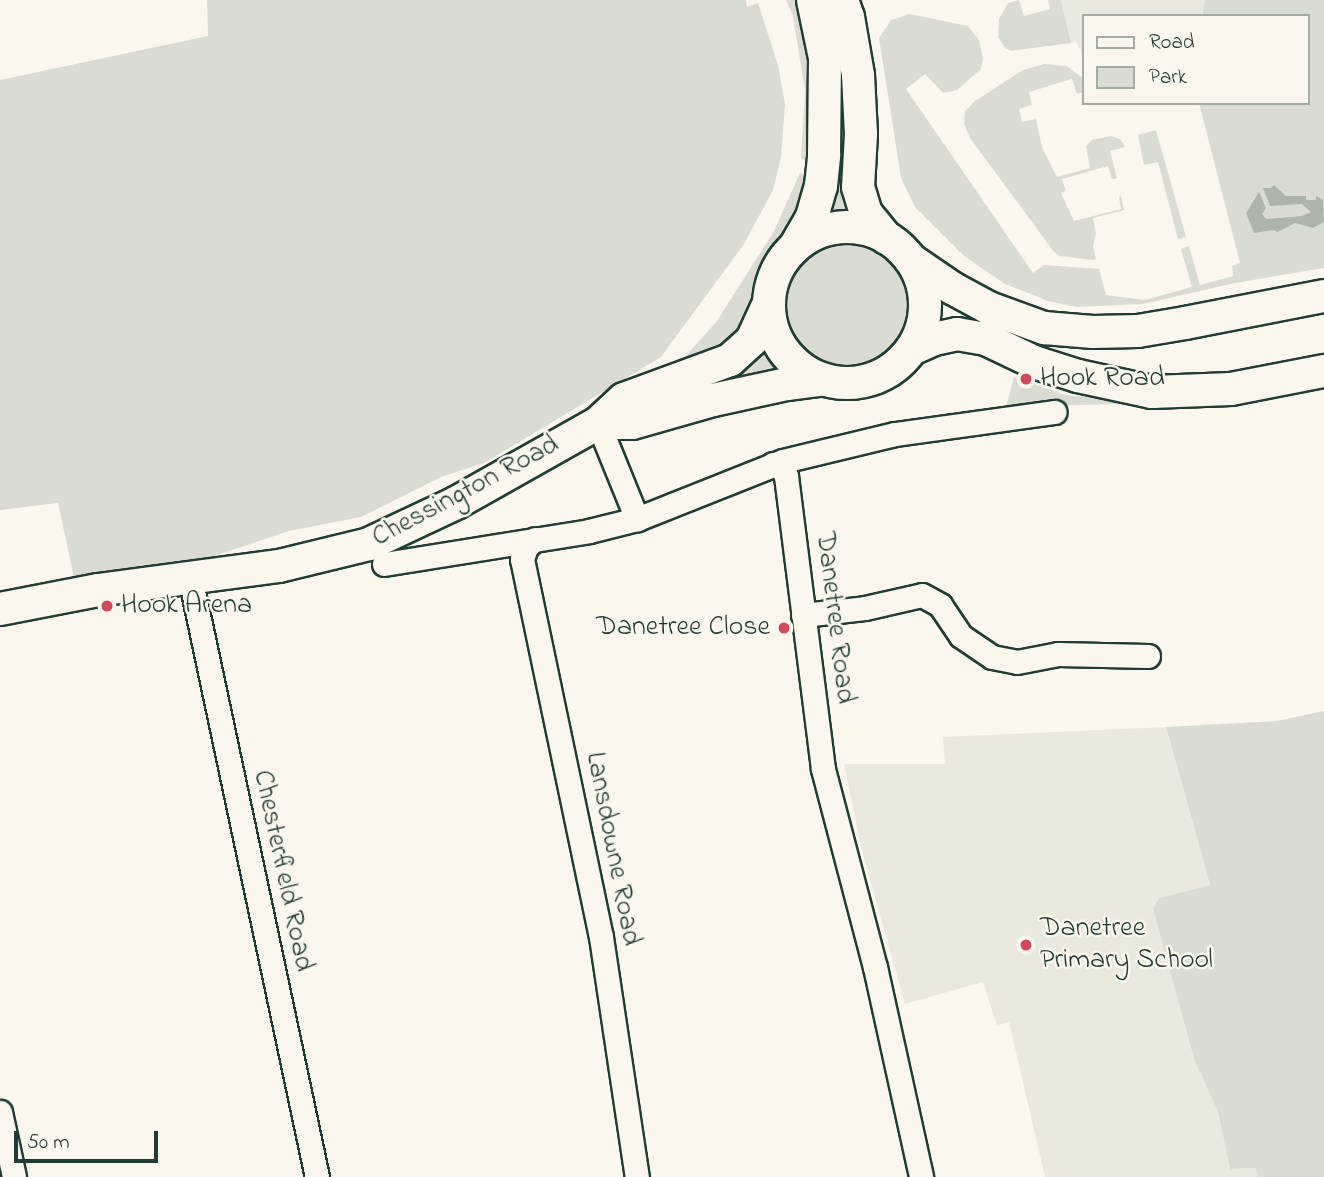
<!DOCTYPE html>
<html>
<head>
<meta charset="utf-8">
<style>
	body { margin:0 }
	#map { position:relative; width:1324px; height:1177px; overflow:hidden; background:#fbf7ec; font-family:"Indie Flower",sans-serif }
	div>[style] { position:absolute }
	.built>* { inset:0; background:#eae9de }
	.green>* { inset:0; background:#dbdcd1 }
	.round { border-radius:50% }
	.water>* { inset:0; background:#adb4aa }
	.roads { filter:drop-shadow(2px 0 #1f3d34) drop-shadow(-2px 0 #1f3d34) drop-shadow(0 2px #1f3d34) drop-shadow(0 -2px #1f3d34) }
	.street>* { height:23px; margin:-11.5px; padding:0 11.5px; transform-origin:11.5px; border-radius:11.5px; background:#fbf7ec }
	.secondary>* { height:32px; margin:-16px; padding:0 16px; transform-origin:16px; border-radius:16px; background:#fbf7ec }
	.secondary>.ring { margin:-16px; padding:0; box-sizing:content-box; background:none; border:32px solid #fbf7ec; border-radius:50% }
	.dots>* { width:19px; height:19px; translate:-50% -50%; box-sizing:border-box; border:4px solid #fbf7ec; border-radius:50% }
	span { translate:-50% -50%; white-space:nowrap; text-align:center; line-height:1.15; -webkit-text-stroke:5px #fbf7ec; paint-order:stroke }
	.poi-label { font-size:28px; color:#1f3d34 }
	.left { translate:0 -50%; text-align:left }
	.right { translate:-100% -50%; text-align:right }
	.street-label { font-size:28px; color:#1f3d34 }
	.legend { position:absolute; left:1082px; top:14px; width:228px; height:91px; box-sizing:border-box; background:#fbf7ec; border:2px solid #a3ada2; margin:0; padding:9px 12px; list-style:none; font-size:21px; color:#1f3d34 }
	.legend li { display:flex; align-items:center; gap:14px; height:35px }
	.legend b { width:35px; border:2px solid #a3ada2 }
	.scale { position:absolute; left:14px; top:1131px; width:144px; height:32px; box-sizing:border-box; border:4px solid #1f3d34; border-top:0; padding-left:9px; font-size:21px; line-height:24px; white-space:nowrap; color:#1f3d34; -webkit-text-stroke:5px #fbf7ec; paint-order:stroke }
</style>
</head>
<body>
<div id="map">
	<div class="built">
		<i style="clip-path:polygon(1061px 0,1205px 0,1202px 16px,1084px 16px,1084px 57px,1076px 42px,1071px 43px)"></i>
		<i style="clip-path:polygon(1166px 727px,1210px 886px,1159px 898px,1153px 909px,1194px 1059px,1218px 1112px,1230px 1169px,1257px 1168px,1257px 1177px,1045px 1177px,1009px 1022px,997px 1025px,983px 982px,905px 1004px,861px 847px,844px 764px,945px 764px,943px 737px)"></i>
	</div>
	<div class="green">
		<i style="clip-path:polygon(207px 0,746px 0,747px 7px,758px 3px,778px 65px,785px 104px,781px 158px,773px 190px,744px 244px,661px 357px,484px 463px,441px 477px,361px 517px,289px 531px,202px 560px,75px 582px,58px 503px,0 510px,0 80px,208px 36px)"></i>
		<i style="clip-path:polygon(786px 0,807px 0,815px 36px,813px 162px,801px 159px,805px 91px,793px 16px)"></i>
		<i style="clip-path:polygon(1019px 0,1024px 16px,1050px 9px,1048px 0,1061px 0,1071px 43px,1011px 51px,1005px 48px,998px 37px,999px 19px,1008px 3px)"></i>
		<i style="clip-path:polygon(1205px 0,1324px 0,1324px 268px,1235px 283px,1143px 304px,1077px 307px,1048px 301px,1005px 284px,964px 256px,915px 207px,901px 178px,879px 38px,891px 20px,910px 14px,968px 26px,979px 40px,983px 58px,981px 69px,957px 90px,943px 93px,925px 74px,906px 89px,1033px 273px,1044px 265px,1099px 269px,1106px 295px,1145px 300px,1192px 287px,1181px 249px,1189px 246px,1200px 285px,1233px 276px,1232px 266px,1240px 263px,1199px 103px,1308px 103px,1308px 16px,1202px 16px)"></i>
		<i style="clip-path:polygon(1044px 64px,1067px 66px,1084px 79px,1084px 92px,1077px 94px,1072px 79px,1029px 92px,1032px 105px,1019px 109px,1022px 122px,1036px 119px,1042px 147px,1057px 177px,1090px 168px,1086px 146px,1092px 140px,1111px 136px,1120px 139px,1125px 147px,1110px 151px,1117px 178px,1112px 179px,1108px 166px,1062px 179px,1066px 191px,1061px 193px,1074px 221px,1121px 209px,1119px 197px,1121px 196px,1124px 210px,1093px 218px,1096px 233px,1093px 246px,1096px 259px,1093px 260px,1060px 256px,1054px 252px,970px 138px,964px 124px,965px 111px,975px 101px,1023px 70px)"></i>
		<i style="clip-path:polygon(1156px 130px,1186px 237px,1178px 239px,1158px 162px,1144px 165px,1138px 135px)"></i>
		<i style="clip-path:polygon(800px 173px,810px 176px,797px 214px,761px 270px,753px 290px,754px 305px,734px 345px,688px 363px,686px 356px,717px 321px,774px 231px)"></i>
		<i style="clip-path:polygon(833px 183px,847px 186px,854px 214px,834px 214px,823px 218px)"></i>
		<i class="round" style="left:784px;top:242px;width:126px;height:126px"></i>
		<i style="clip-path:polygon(764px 346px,768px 356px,784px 373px,721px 389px,717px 376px)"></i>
		<i style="clip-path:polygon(1014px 377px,1065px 395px,1121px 400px,1120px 404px,1006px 407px)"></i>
		<i style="clip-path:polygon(1324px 711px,1324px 1177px,1257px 1177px,1256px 1168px,1230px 1169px,1218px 1112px,1194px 1059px,1153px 909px,1159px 898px,1210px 885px,1166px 727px,1277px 721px)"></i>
	</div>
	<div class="water">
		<i style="clip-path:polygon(1274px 185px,1286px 196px,1306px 196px,1306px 200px,1316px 200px,1316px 196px,1323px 200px,1324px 222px,1313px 228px,1295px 223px,1278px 232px,1273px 230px,1254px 233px,1246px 213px,1259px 192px,1266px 208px,1262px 214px,1266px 219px,1302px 216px,1311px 212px,1302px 204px,1270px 206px,1263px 188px,1271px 188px)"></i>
	</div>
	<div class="roads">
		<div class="street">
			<i style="left:598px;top:423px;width:104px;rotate:67.9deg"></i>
			<i style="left:773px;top:464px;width:10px;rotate:24deg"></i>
			<i style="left:782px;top:468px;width:9px;rotate:63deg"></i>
			<i style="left:786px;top:476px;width:295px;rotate:82.8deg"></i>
			<i style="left:823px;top:769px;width:205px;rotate:75.3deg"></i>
			<i style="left:875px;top:967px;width:215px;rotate:77.6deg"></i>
			<i style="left:535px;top:539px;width:12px;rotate:138deg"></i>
			<i style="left:526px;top:547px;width:13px;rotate:108deg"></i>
			<i style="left:522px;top:559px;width:386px;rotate:78.2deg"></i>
			<i style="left:601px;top:937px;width:243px;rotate:81.5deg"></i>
			<i style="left:384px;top:564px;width:208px;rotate:-9.1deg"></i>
			<i style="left:589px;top:531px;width:49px;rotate:-14deg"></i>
			<i style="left:637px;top:519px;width:157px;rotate:-21.7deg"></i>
			<i style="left:783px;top:461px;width:115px;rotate:-13.6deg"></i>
			<i style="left:895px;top:434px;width:161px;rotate:-7.9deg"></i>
			<i style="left:190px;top:577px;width:613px;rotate:78.05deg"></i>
			<i style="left:803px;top:615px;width:62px;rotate:-6.4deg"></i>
			<i style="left:865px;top:608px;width:58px;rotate:-12.8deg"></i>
			<i style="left:922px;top:595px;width:21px;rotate:29deg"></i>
			<i style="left:940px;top:605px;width:37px;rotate:56deg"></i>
			<i style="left:961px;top:636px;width:37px;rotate:34deg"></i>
			<i style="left:992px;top:657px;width:25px;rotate:11deg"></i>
			<i style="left:1017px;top:662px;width:42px;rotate:-11deg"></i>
			<i style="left:1058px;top:654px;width:90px;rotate:1.3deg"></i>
			<i style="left:0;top:1112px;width:66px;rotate:77.8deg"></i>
		</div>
		<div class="secondary">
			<i style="left:842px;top:0;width:18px;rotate:71deg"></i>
			<i style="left:848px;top:17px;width:59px;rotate:80.2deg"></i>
			<i style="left:858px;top:75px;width:59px;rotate:87.1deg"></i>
			<i style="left:861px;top:134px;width:53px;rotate:93.2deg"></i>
			<i style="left:858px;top:187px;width:27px;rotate:73deg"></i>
			<i style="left:866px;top:213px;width:32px;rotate:51deg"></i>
			<i class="ring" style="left:769px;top:227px;width:124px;height:124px"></i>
			<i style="left:796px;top:245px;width:32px;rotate:-60deg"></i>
			<i style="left:812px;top:217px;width:32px;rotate:-74deg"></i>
			<i style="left:821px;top:186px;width:31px;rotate:-84deg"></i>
			<i style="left:824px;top:155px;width:97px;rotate:-89.4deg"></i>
			<i style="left:825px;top:58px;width:59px;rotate:-101.7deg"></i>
			<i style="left:911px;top:260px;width:50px;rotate:34.3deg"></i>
			<i style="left:952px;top:288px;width:42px;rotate:28.4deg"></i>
			<i style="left:989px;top:308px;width:59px;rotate:20deg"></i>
			<i style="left:1044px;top:328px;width:49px;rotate:4.7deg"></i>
			<i style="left:1093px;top:332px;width:45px;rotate:-1.3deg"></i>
			<i style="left:1138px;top:331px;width:48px;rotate:-9.7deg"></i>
			<i style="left:1185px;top:323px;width:142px;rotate:-11deg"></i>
			<i style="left:912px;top:349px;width:24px;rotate:-24deg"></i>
			<i style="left:934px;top:339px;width:24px;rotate:-12deg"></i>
			<i style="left:957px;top:334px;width:29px;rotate:10deg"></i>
			<i style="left:986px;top:339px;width:53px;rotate:25.6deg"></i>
			<i style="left:1034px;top:362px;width:46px;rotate:17.7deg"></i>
			<i style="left:1078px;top:376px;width:76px;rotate:12.2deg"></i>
			<i style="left:1152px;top:392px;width:79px;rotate:-2.2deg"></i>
			<i style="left:1231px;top:389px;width:95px;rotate:-11deg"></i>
			<i style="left:598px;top:423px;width:34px"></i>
			<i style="left:632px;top:423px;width:84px;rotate:-15.9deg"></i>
			<i style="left:713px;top:400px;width:76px;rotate:-12.2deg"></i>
			<i style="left:787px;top:384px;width:35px;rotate:-7deg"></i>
			<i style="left:0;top:609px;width:100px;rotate:-11deg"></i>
			<i style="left:98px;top:590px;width:183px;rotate:-7.6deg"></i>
			<i style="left:279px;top:566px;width:93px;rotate:-13.7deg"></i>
			<i style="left:369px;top:544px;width:96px;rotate:-25.2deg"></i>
			<i style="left:456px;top:503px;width:163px;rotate:-29.4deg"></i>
			<i style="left:598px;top:423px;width:35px;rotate:-43deg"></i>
			<i style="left:624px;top:399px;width:113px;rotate:-20.2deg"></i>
			<i style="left:730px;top:360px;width:30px;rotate:-42deg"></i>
			<i style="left:752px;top:340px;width:41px;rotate:-65.3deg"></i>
		</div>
	</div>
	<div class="dots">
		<i style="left:1026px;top:379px;background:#d1495b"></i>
		<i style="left:107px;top:606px;background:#d1495b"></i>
		<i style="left:784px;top:628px;background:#d1495b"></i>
		<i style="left:1026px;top:945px;background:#d1495b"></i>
	</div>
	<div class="poi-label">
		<span class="left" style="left:1040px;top:379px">Hook Road</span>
		<span class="left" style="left:121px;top:606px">Hook Arena</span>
		<span class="right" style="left:770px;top:628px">Danetree Close</span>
		<span class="left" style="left:1040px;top:945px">Danetree<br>Primary School</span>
	</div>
	<div class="street-label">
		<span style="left:466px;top:492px;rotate:-28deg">Chessington Road</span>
		<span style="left:834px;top:618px;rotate:83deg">Danetree Road</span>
		<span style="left:612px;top:849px;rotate:79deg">Lansdowne Road</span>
		<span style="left:282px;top:871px;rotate:78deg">Chesterfield Road</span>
	</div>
	<ul class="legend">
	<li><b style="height:9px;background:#fbf7ec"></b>Road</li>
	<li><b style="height:19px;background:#dbdcd1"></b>Park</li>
	</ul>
	<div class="scale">50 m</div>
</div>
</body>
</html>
